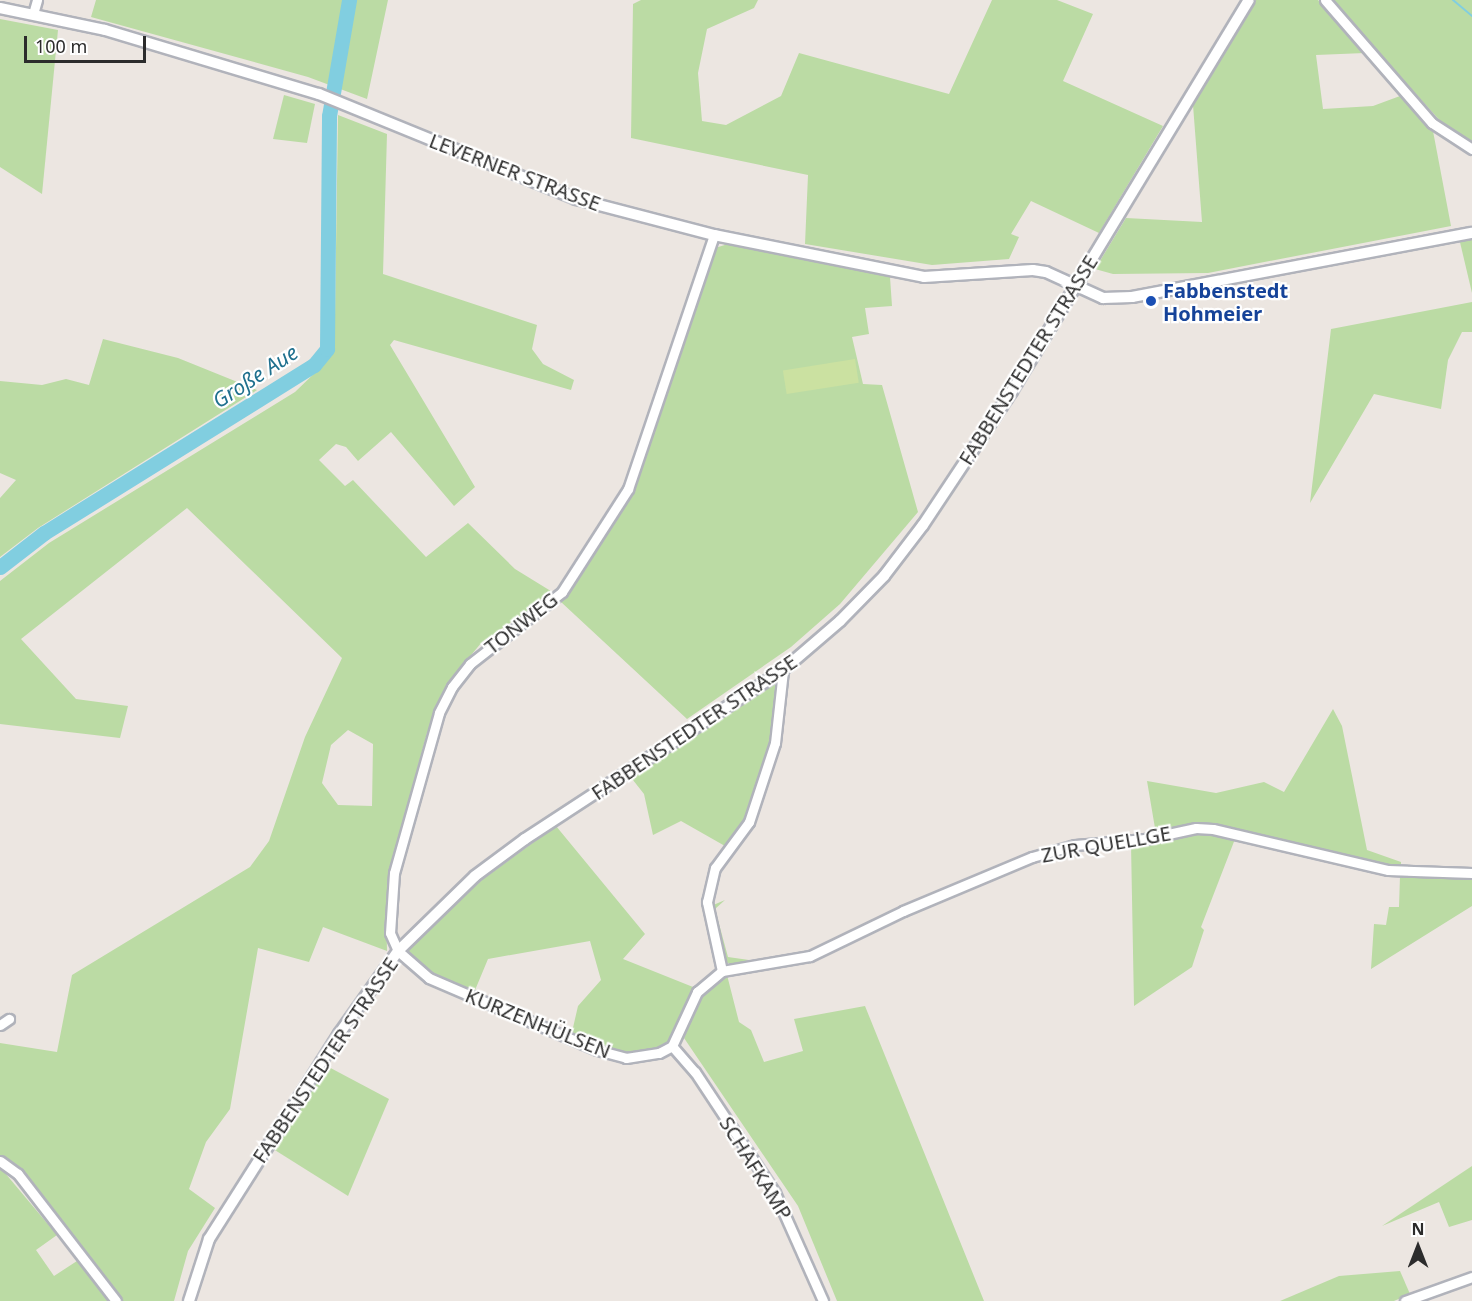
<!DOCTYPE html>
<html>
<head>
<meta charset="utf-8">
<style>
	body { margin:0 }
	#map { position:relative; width:1472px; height:1301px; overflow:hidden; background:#ece6e1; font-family:"Noto Sans",sans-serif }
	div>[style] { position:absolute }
	.green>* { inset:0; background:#bbdba4 }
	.pitch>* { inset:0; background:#cbe1a1; transform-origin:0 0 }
	.stream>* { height:2px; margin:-1px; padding:0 1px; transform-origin:1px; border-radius:1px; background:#81cee0 }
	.river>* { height:15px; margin:-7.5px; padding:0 7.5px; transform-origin:7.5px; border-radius:7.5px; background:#81cee0 }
	.roads { filter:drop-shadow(2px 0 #b1b3bb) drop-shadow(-2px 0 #b1b3bb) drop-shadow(0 2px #b1b3bb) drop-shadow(0 -2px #b1b3bb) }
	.minor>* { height:9px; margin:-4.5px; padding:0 4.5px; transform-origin:4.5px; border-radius:4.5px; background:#fff }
	.tertiary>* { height:10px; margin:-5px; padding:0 5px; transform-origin:5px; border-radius:5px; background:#fff }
	.dots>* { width:16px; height:16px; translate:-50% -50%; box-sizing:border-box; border:3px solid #fff; border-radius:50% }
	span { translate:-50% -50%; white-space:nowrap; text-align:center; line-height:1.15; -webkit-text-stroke:4.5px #fff; paint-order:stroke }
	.street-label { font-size:20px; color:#2c2c2c }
	.transit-label { font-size:20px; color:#164399; font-weight:700 }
	.left { translate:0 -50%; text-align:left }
	.water-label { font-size:21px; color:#1f708e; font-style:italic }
	.north { position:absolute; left:1388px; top:1217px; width:60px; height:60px; -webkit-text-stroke:4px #fff; paint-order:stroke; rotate:0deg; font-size:16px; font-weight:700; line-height:24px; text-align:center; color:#2c2c2c }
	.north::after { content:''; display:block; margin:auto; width:21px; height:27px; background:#2c2c2c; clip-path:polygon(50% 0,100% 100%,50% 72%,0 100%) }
	.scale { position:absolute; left:24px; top:36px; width:122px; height:27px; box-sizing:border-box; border:3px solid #2c2c2c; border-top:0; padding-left:8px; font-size:18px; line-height:21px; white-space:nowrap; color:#2c2c2c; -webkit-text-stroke:4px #fff; paint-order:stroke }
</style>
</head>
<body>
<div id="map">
	<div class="green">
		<i style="clip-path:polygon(96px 0,388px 0,367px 99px,308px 77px,91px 17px)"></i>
		<i style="clip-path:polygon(641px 0,758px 0,754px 8px,707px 29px,698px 73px,702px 121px,726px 125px,781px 96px,799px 53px,949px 94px,992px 0,1057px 0,1093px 14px,1063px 81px,1163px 126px,1099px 233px,1031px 201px,1011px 234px,1019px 237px,1009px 259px,932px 265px,805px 244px,808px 175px,631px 138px,633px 4px)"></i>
		<i style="clip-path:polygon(1256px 0,1318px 0,1365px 53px,1316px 55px,1323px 109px,1373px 106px,1400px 96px,1433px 131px,1451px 226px,1208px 273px,1113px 274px,1095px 269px,1126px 218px,1202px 222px,1193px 105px)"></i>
		<i style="clip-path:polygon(1331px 0,1472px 0,1472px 141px,1443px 124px)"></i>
		<i style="clip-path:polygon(0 19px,58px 30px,42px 194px,0 167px)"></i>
		<i style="clip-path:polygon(284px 95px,315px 104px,307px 143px,273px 139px)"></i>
		<i style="clip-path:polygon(evenodd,338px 115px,387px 134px,383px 274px,537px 325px,532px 349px,543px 364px,574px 380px,571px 390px,394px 340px,390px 345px,475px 487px,454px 506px,391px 432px,358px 461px,346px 447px,336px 444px,319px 460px,345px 486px,353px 480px,426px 557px,468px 523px,515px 569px,554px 593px,482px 642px,447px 684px,427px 733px,391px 865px,386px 900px,387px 951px,323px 927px,309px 962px,258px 948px,230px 1109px,206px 1142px,189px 1189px,215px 1208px,188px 1251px,174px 1301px,120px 1301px,26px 1177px,0 1155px,0 1043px,57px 1052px,72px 975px,250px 867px,269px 841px,305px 737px,342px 658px,187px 508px,21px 639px,76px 699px,128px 706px,120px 738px,0 724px,0 581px,49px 543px,295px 392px,323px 365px,331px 346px,335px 316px,338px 115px,348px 730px,373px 744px,372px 806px,338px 805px,322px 783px,331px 745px,348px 730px)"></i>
		<i style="clip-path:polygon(1472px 236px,1472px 293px,1459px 238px)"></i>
		<i style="clip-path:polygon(728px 244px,890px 277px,892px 306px,865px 308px,869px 334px,852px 337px,863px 384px,882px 385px,918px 512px,840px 604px,791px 647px,687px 719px,561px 602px,632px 495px,715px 248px)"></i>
		<i style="clip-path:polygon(1472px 302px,1472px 332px,1462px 332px,1448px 360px,1441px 409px,1374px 394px,1310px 503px,1331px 329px)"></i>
		<i style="clip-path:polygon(103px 339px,178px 358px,257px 390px,38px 528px,0 557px,0 498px,16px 480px,0 473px,0 381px,42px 385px,66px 379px,89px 385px)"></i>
		<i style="clip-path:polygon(778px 679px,787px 683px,781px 743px,758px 808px,732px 850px,681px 821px,653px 835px,644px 794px,629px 775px)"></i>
		<i style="clip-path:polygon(1333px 709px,1342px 726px,1367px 850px,1401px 862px,1401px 868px,1214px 826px,1156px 834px,1147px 781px,1216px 793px,1264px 782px,1284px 792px)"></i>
		<i style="clip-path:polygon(556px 826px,645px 934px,623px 959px,693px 987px,668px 1042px,657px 1050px,631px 1053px,607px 1048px,572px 1032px,578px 1006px,601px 980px,590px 941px,488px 959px,473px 995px,431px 973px,404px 952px,483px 879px)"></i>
		<i style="clip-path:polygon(1209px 832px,1235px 839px,1201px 927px,1204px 930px,1192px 967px,1134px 1006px,1131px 844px)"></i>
		<i style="clip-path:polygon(1400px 876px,1472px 878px,1472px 906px,1371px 969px,1374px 924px,1386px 925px,1389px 907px,1399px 907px)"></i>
		<i style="clip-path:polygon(725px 900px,715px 909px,728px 957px,749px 960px,733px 965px,723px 961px,711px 906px)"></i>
		<i style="clip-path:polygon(727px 975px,739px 1022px,751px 1030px,764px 1062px,803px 1051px,794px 1019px,865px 1006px,984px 1301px,837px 1301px,798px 1206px,684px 1038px,705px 989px)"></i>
		<i style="clip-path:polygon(323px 1064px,389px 1099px,348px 1196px,270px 1147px)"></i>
		<i style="clip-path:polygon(1472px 1166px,1472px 1220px,1449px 1227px,1439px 1202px,1382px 1226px)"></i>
		<i style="clip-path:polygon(0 1167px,57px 1235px,36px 1250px,54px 1276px,77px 1261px,108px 1301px,0 1301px)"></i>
		<i style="clip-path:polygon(1400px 1271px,1410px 1294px,1394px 1301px,1280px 1301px,1339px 1276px)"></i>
	</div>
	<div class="pitch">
		<i style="left:855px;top:359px;width:24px;height:73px;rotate:81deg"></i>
	</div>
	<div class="stream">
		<i style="left:1453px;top:0;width:25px;rotate:40deg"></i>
	</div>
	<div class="river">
		<i style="left:0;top:567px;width:56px;rotate:-37.7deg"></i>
		<i style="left:44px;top:533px;width:318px;rotate:-31.9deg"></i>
		<i style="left:314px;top:365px;width:21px;rotate:-51deg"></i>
		<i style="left:327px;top:349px;width:233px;rotate:-89.5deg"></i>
		<i style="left:329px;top:116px;width:118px;rotate:-80.2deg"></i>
	</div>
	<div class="roads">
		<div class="minor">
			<i style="left:1325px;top:0;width:163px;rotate:49deg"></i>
			<i style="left:1432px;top:123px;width:48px;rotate:33deg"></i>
			<i style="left:33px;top:14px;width:15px;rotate:-74deg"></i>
			<i style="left:714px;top:235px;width:268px;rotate:108.7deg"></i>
			<i style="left:628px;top:489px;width:122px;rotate:122.7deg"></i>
			<i style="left:562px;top:592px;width:117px;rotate:142deg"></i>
			<i style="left:470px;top:664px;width:29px;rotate:128deg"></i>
			<i style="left:452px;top:687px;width:29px;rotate:117deg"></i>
			<i style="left:439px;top:713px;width:166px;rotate:105.7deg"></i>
			<i style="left:394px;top:873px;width:60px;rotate:93.8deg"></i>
			<i style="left:390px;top:933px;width:20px;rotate:66deg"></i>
			<i style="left:398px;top:951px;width:41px;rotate:41.1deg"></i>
			<i style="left:429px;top:978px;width:183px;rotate:23.2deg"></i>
			<i style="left:597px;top:1050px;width:30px;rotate:15deg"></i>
			<i style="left:626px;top:1058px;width:33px;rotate:-9deg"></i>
			<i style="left:659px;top:1053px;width:15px;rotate:-28deg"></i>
			<i style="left:672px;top:1046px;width:60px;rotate:-65.2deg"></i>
			<i style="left:697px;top:992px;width:33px;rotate:-40deg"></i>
			<i style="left:722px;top:971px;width:71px;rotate:-102.3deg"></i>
			<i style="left:707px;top:902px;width:35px;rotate:-77deg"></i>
			<i style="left:715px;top:868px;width:57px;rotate:-53.5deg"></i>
			<i style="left:749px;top:822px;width:83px;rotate:-71.8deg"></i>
			<i style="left:775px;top:743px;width:73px;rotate:-83.7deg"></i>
			<i style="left:722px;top:971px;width:89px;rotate:-9.7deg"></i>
			<i style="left:810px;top:956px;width:103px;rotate:-25.8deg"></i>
			<i style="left:903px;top:911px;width:140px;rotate:-22.7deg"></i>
			<i style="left:1032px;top:857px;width:45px;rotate:-15.6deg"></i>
			<i style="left:1075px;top:845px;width:70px;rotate:-4.9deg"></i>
			<i style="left:1145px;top:839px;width:52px;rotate:-12.2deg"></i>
			<i style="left:1196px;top:828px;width:17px;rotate:3deg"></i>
			<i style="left:1213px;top:829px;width:180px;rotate:13.2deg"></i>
			<i style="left:1388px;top:870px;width:84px;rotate:2deg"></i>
			<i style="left:0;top:1025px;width:11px;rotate:-34deg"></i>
			<i style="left:672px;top:1046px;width:35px;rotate:49deg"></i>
			<i style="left:695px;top:1072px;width:145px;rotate:56.5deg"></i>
			<i style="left:775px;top:1193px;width:118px;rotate:66deg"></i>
			<i style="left:0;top:1161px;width:22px;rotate:36deg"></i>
			<i style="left:18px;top:1174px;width:160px;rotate:52.3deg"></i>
			<i style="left:1405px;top:1301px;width:71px;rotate:-19.7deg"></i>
		</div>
		<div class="tertiary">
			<i style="left:0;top:8px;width:107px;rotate:11.8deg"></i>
			<i style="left:105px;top:30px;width:223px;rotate:16.7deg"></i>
			<i style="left:319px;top:94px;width:278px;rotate:22.2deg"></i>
			<i style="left:576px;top:199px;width:143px;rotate:14.6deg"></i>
			<i style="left:714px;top:235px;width:214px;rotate:11.3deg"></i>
			<i style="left:924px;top:277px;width:109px;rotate:-3.7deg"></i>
			<i style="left:1033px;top:270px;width:13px;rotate:9deg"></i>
			<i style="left:1046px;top:272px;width:63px;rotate:24.5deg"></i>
			<i style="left:1103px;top:298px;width:29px;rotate:-2deg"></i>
			<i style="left:1132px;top:297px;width:346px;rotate:-10.7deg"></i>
			<i style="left:189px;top:1301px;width:65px;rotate:-72.1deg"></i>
			<i style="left:209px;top:1239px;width:243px;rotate:-57.6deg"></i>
			<i style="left:339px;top:1034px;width:102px;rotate:-54.6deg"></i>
			<i style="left:398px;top:951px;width:107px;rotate:-44.2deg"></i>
			<i style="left:475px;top:876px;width:62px;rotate:-36.5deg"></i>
			<i style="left:525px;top:839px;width:308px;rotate:-33.2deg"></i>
			<i style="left:783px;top:670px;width:75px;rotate:-40.7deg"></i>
			<i style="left:840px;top:621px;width:63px;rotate:-45.6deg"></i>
			<i style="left:884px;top:576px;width:64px;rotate:-52.6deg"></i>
			<i style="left:923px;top:525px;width:161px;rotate:-56.4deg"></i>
			<i style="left:1012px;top:391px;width:457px;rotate:-58.8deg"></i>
		</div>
	</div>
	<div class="dots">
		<i style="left:1151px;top:301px;background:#1a4fb4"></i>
	</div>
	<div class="street-label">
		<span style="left:515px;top:172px;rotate:21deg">LEVERNER STRASSE</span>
		<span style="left:1028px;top:360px;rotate:-58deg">FABBENSTEDTER STRASSE</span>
		<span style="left:521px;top:623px;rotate:-38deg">TONWEG</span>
		<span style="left:694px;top:727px;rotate:-34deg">FABBENSTEDTER STRASSE</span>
		<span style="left:1106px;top:844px;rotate:-10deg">ZUR QUELLGE</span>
		<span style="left:538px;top:1023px;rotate:22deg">KURZENHÜLSEN</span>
		<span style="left:325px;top:1060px;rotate:-56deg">FABBENSTEDTER STRASSE</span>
		<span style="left:756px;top:1168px;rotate:58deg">SCHAFKAMP</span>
	</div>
	<div class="transit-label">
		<span class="left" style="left:1163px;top:302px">Fabbenstedt<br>Hohmeier</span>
	</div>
	<div class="water-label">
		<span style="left:255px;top:376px;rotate:-33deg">Große Aue</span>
	</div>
	<div class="north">N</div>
	<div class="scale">100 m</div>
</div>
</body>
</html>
